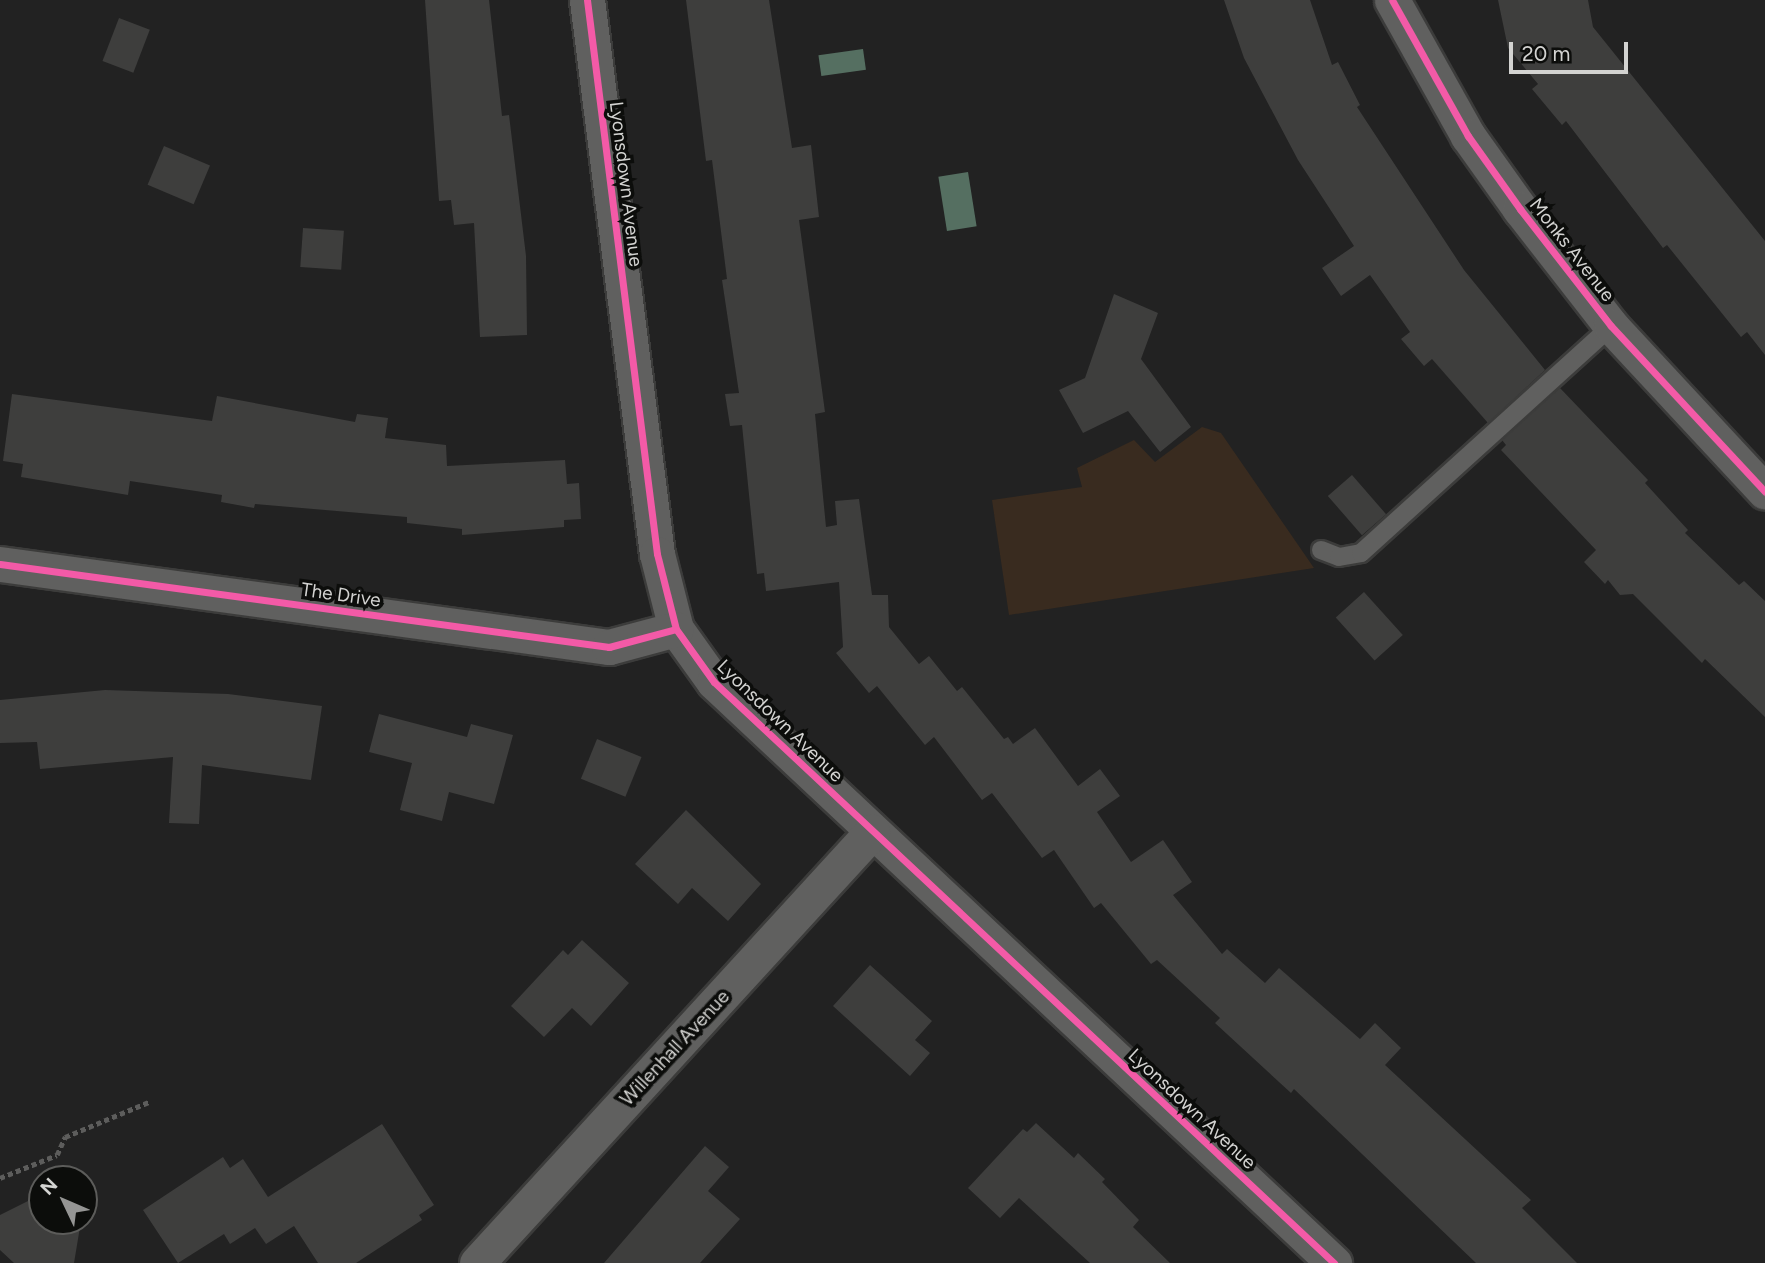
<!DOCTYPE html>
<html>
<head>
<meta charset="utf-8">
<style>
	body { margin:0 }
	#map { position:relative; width:1765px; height:1263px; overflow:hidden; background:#222; font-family:Figtree,sans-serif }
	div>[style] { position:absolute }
	.green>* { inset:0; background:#392b1f }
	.water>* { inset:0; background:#556f61; transform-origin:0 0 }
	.building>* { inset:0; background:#3e3e3d; transform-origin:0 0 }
	.path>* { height:4.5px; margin-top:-2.25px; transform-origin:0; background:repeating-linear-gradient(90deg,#5d5d5c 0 5px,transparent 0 8.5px) }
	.roads { filter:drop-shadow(2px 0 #3c3c3b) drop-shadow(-2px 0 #3c3c3b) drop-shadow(0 2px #3c3c3b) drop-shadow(0 -2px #3c3c3b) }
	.service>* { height:18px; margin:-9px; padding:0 9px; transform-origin:9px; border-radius:9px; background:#60605f }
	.minor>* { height:35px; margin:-17.5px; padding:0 17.5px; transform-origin:17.5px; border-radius:17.5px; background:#60605f }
	.cycleway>* { height:7px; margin:-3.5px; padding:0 3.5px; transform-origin:3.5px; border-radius:3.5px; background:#f35aa7 }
	span { translate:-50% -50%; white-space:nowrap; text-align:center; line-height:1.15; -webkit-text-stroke:7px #0c0d0b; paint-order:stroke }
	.street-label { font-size:19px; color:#d3d3d1 }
	.north { position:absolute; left:28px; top:1165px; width:70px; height:70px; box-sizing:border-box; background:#0c0d0b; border:2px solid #5c5c5a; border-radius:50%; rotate:314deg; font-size:19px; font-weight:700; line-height:28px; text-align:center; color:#d3d3d1 }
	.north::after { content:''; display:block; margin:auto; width:24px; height:32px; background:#959594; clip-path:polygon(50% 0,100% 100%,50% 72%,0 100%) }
	.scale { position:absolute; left:1509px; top:42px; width:119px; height:32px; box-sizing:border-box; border:4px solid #d3d3d1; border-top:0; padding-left:9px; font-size:21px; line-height:24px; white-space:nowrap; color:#d3d3d1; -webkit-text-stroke:5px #0c0d0b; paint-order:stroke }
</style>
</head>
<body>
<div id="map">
	<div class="green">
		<i style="clip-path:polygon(1202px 427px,1221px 433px,1314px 568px,1009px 615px,992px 500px,1082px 487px,1077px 468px,1134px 440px,1155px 462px)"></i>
	</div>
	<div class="water">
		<i style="left:863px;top:49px;width:21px;height:45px;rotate:82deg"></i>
		<i style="left:968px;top:172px;width:55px;height:30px;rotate:81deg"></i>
	</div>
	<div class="building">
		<i style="clip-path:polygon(425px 0,489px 0,502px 116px,509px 115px,526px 256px,527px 335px,480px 337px,474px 223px,454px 225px,451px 200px,439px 201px)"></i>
		<i style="clip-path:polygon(686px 0,769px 0,792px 148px,811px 145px,819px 217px,799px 220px,825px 412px,815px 414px,826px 527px,837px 525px,835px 501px,859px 499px,872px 595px,888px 595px,889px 627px,919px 664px,929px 656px,957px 691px,962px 687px,1004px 739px,1008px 737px,1013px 744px,1035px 728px,1078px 786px,1100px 769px,1120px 796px,1097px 812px,1131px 862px,1163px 840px,1192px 882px,1173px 895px,1222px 954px,1227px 949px,1265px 983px,1279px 968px,1360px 1039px,1375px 1023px,1401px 1048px,1385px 1065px,1531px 1200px,1522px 1208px,1577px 1263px,1476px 1263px,1294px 1089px,1291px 1093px,1215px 1023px,1220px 1018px,1157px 960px,1151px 964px,1101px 903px,1094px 908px,1054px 850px,1042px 858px,992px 793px,982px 800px,934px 737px,925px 745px,877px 686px,869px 693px,836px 653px,843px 647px,839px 582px,766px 591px,764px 573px,757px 574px,742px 425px,730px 426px,725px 394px,739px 393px,722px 280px,727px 279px,712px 160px,706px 161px)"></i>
		<i style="clip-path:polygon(1224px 0,1310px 0,1332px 65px,1338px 62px,1360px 105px,1357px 107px,1464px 270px,1545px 370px,1488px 423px,1432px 359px,1424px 366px,1401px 339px,1410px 332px,1370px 275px,1341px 296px,1322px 268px,1354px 246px,1298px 160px,1244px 58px)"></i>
		<i style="clip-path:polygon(1498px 0,1588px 0,1593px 27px,1765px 241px,1765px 355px,1747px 332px,1741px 337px,1667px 245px,1663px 248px,1566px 121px,1562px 125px,1532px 89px,1538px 84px,1508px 48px)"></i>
		<i style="left:119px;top:18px;width:33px;height:46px;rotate:21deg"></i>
		<i style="left:164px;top:146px;width:50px;height:42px;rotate:23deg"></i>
		<i style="left:303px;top:228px;width:41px;height:39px;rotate:4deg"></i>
		<i style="clip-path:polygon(1114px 294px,1158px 313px,1141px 359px,1191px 427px,1160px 452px,1128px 411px,1083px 433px,1059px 390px,1085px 378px)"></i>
		<i style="clip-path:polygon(1560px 388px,1648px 480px,1645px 483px,1688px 530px,1685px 533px,1739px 585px,1744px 581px,1765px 601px,1765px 717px,1705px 659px,1702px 663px,1633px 594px,1620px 595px,1608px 580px,1605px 584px,1584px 562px,1596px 550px,1501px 450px,1506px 445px,1502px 440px)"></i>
		<i style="clip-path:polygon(12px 394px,212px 421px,217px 396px,355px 422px,357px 414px,388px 418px,385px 438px,446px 445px,447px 466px,565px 460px,567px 484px,579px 483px,581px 519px,564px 520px,564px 527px,462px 535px,462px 529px,407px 523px,407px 517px,255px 504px,254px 508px,221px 502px,222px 495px,130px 481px,128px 495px,21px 477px,23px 464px,3px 461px)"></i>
		<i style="left:1352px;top:475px;width:52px;height:32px;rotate:49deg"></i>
		<i style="left:1364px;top:592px;width:58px;height:38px;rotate:48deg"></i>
		<i style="clip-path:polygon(105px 690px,228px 694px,322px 706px,311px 780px,202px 765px,199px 824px,169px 823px,173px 757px,40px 769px,37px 742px,0 743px,0 700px)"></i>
		<i style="clip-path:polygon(379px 714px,467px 737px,471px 724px,513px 735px,494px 804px,449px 792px,442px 821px,400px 810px,412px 763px,369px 752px)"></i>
		<i style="left:597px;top:739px;width:48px;height:43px;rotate:22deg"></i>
		<i style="clip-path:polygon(686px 810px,761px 884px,728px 921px,692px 888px,678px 904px,635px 864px)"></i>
		<i style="clip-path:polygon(582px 940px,629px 983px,591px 1026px,572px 1008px,544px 1037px,511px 1006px,563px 950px,568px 955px)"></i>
		<i style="clip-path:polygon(870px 965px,932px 1021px,915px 1040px,930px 1053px,910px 1076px,833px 1006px)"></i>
		<i style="clip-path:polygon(1036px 1123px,1074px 1158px,1078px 1153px,1105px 1179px,1102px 1182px,1139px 1220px,1133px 1227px,1170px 1263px,1090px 1263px,1019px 1198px,1000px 1218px,968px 1188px,1023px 1129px,1027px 1132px)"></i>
		<i style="clip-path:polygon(382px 1124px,434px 1205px,419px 1215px,422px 1220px,356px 1263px,318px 1263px,294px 1226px,266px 1244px,255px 1228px,230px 1244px,224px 1234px,178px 1263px,143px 1210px,223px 1157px,230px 1168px,243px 1159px,268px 1197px)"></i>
		<i style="clip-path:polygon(705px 1146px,729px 1167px,708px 1191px,740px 1219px,700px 1263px,604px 1263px)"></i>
		<i style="clip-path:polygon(42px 1194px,42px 1221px,81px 1221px,74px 1263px,14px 1263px,0 1250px,0 1215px)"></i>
	</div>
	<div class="path">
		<i style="left:0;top:1178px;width:61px;rotate:-22deg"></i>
		<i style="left:57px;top:1155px;width:20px;rotate:-66deg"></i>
		<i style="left:65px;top:1137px;width:93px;rotate:-22.7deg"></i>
	</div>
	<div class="roads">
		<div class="service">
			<i style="left:1321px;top:550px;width:19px;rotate:21deg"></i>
			<i style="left:1339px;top:557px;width:22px;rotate:-10deg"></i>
			<i style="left:1361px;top:553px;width:338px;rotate:-42.2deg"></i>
		</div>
		<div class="minor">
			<i style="left:587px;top:0;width:558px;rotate:82.8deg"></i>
			<i style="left:657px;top:554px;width:77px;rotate:75.8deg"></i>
			<i style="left:676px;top:629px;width:65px;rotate:54.4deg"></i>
			<i style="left:714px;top:682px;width:850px;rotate:43.14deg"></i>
			<i style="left:1392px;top:0;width:156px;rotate:60.8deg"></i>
			<i style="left:1468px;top:136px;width:90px;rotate:54.5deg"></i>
			<i style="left:1520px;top:209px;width:148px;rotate:52.1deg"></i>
			<i style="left:1611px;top:326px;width:226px;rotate:47.1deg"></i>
			<i style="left:0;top:564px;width:615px;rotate:7.76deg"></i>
			<i style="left:609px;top:647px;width:69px;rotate:-15deg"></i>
			<i style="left:477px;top:1263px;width:585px;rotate:-47.5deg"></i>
		</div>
	</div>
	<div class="cycleway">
		<i style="left:587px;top:0;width:558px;rotate:82.8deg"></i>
		<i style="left:657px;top:554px;width:77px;rotate:75.8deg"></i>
		<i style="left:676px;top:629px;width:65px;rotate:54.4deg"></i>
		<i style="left:714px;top:682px;width:850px;rotate:43.14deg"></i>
		<i style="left:1392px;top:0;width:156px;rotate:60.8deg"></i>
		<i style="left:1468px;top:136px;width:90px;rotate:54.5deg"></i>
		<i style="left:1520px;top:209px;width:148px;rotate:52.1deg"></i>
		<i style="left:1611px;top:326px;width:226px;rotate:47.1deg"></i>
		<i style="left:0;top:564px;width:615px;rotate:7.76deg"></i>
		<i style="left:609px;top:647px;width:69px;rotate:-15deg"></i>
	</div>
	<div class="street-label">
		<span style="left:626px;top:184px;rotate:83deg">Lyonsdown Avenue</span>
		<span style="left:1572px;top:250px;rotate:52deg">Monks Avenue</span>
		<span style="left:341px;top:595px;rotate:8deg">The Drive</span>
		<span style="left:780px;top:721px;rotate:44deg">Lyonsdown Avenue</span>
		<span style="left:675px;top:1048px;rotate:-47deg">Willenhall Avenue</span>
		<span style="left:1192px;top:1109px;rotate:43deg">Lyonsdown Avenue</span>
	</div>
	<div class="north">N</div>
	<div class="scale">20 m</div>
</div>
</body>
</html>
